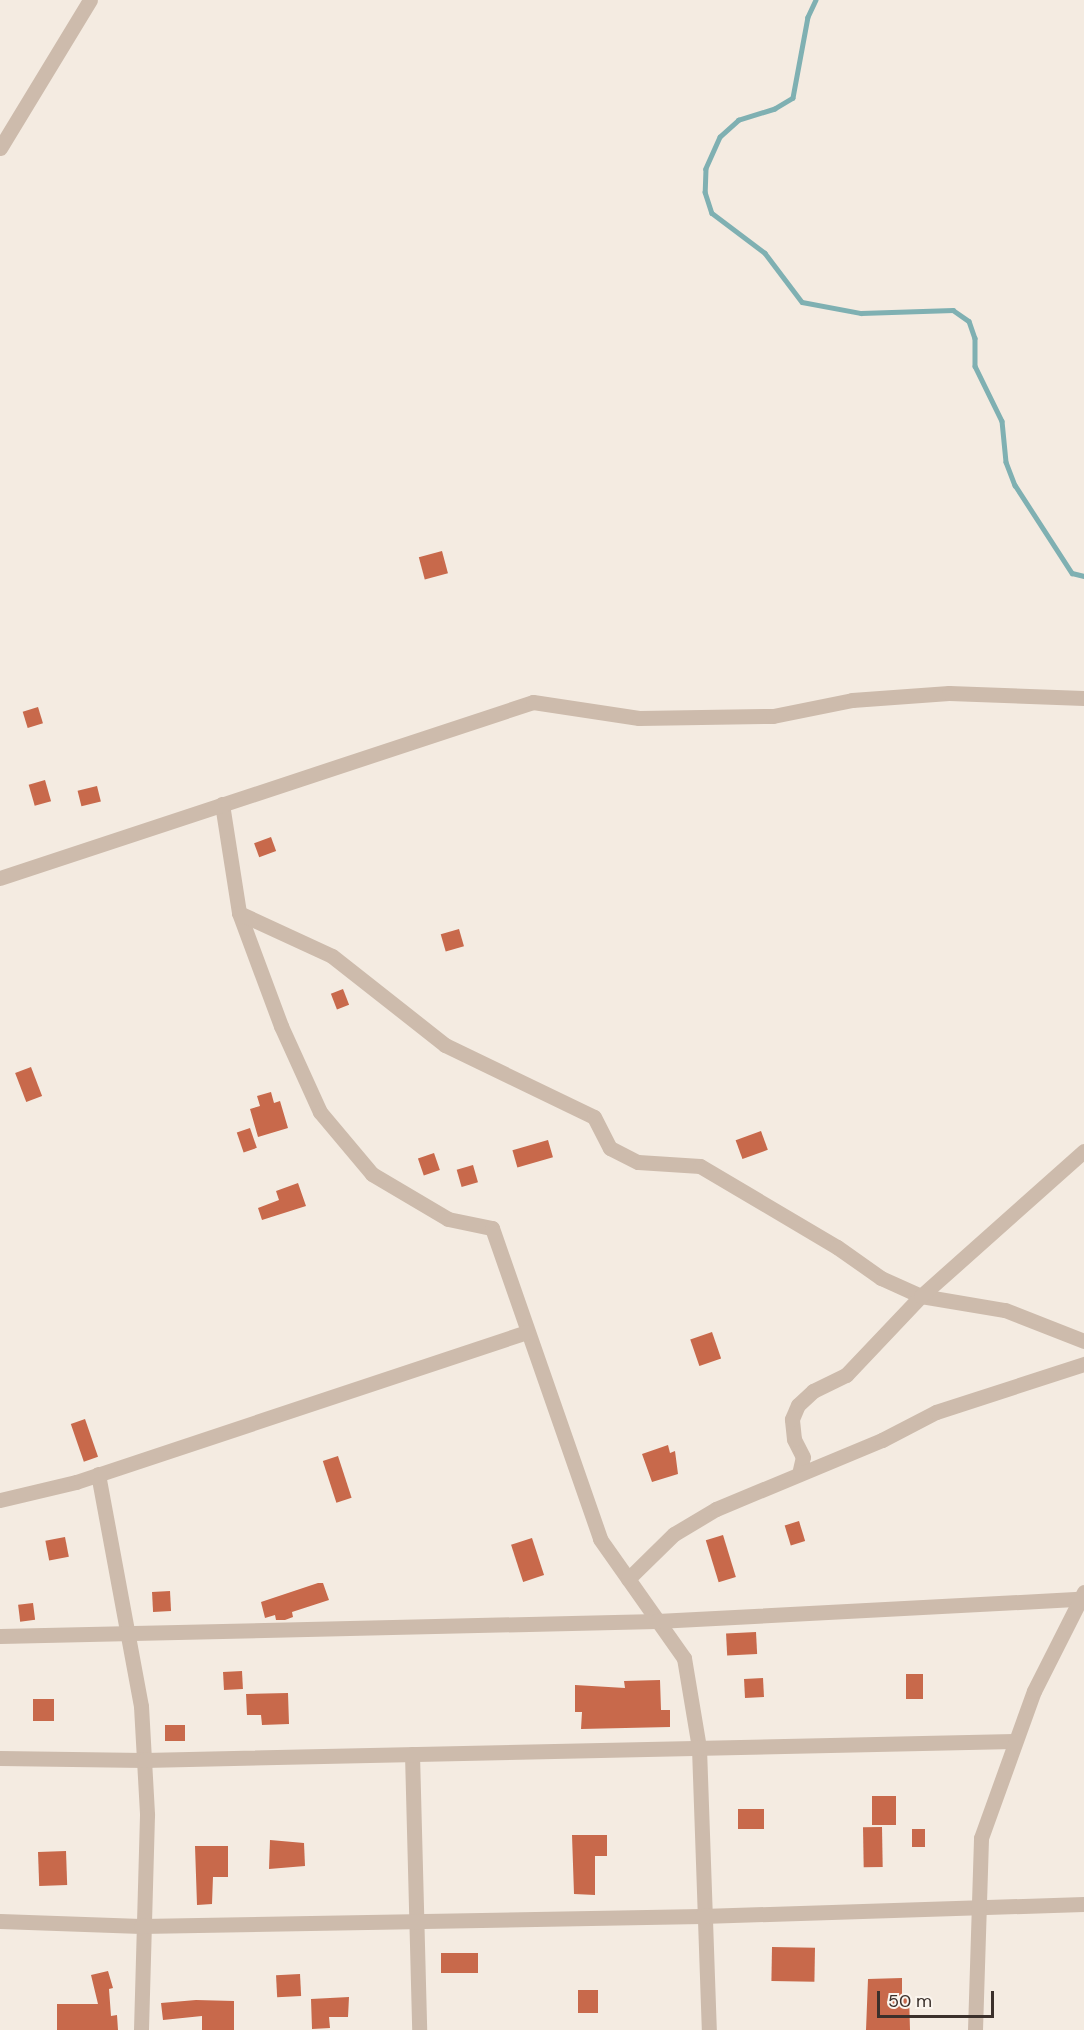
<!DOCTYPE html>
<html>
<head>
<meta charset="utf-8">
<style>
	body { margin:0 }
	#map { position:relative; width:1084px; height:2030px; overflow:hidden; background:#f4ebe1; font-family:"DM Sans",sans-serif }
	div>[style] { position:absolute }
	.stream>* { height:4.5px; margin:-2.25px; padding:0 2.25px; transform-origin:2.25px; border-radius:2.25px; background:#7fb0b2 }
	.building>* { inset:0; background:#c8694b; transform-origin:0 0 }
	.street>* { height:15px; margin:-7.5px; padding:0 7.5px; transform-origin:7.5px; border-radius:7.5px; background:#cdbbac }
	span { translate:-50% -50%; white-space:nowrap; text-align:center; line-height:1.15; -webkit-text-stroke:4.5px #fbf5ee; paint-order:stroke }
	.scale { position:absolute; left:877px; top:1991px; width:117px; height:27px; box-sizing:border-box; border:3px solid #3b302b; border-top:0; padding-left:8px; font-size:18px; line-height:21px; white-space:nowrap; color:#3b302b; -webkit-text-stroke:4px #fbf5ee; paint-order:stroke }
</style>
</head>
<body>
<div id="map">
	<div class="stream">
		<i style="left:816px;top:0;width:19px;rotate:115deg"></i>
		<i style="left:808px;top:17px;width:82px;rotate:100.5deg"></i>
		<i style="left:793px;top:98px;width:21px;rotate:149deg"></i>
		<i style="left:775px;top:109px;width:38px;rotate:163deg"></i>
		<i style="left:739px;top:120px;width:25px;rotate:138deg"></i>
		<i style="left:720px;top:137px;width:35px;rotate:114deg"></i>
		<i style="left:706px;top:169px;width:23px;rotate:92deg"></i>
		<i style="left:705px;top:192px;width:22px;rotate:72deg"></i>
		<i style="left:712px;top:213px;width:66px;rotate:37deg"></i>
		<i style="left:765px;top:253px;width:61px;rotate:52.9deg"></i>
		<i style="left:802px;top:302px;width:60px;rotate:10.6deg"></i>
		<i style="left:861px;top:313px;width:92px;rotate:-1.9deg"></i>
		<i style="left:953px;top:310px;width:19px;rotate:35deg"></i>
		<i style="left:969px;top:321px;width:18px;rotate:71deg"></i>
		<i style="left:975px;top:338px;width:28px;rotate:90deg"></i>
		<i style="left:975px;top:366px;width:61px;rotate:63.9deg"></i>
		<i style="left:1002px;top:421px;width:41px;rotate:84.4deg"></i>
		<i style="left:1006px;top:462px;width:25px;rotate:69deg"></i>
		<i style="left:1015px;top:485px;width:105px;rotate:57.1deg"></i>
		<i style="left:1072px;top:573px;width:12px;rotate:14deg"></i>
	</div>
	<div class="building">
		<i style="left:442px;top:551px;width:23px;height:24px;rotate:75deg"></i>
		<i style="left:38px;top:707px;width:17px;height:16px;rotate:73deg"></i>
		<i style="left:45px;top:780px;width:22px;height:17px;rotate:74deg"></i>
		<i style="left:97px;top:786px;width:16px;height:20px;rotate:76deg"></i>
		<i style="left:271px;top:837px;width:15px;height:18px;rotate:70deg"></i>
		<i style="left:459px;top:929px;width:18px;height:19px;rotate:74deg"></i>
		<i style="left:343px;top:989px;width:17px;height:13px;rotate:69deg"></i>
		<i style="left:31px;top:1067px;width:31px;height:17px;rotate:69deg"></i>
		<i style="clip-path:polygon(271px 1092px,274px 1103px,280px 1101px,288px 1128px,258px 1137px,250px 1109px,260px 1106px,257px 1096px)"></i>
		<i style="left:250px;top:1128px;width:21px;height:14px;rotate:71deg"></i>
		<i style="left:761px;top:1131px;width:20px;height:27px;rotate:70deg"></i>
		<i style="left:548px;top:1140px;width:18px;height:37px;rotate:74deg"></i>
		<i style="left:434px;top:1153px;width:18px;height:17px;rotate:71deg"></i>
		<i style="left:473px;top:1165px;width:18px;height:17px;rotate:74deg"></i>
		<i style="clip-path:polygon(298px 1183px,306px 1206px,262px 1220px,258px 1208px,279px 1200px,276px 1191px)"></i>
		<i style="left:712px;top:1332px;width:28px;height:23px;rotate:71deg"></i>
		<i style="left:85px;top:1419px;width:40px;height:15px;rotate:71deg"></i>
		<i style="clip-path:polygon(668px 1445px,670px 1453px,675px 1451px,678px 1474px,652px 1482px,642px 1454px)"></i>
		<i style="left:338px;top:1456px;width:44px;height:16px;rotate:72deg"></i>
		<i style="left:799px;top:1521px;width:21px;height:15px;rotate:73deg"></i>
		<i style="left:723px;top:1535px;width:44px;height:18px;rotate:73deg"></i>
		<i style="left:65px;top:1537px;width:20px;height:20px;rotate:79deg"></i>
		<i style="left:532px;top:1538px;width:39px;height:22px;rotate:72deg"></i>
		<i style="clip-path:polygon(318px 1583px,323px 1583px,329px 1600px,292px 1612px,293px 1617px,285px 1620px,276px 1620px,275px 1615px,265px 1618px,261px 1602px)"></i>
		<i style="left:170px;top:1591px;width:20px;height:18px;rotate:87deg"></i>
		<i style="left:33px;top:1603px;width:17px;height:15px;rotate:83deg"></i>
		<i style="left:756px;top:1632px;width:22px;height:30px;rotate:87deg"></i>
		<i style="left:242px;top:1671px;width:18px;height:19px;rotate:87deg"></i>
		<i style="left:906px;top:1674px;width:17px;height:25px"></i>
		<i style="left:763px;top:1678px;width:19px;height:19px;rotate:87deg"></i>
		<i style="clip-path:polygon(660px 1680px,661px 1710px,670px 1710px,670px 1727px,581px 1729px,582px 1712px,575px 1712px,575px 1685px,625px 1688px,624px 1681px)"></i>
		<i style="clip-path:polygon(288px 1693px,289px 1724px,262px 1725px,261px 1715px,247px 1715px,246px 1694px)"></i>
		<i style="left:33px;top:1699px;width:21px;height:22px"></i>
		<i style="left:165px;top:1725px;width:20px;height:16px"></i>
		<i style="left:872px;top:1796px;width:24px;height:29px"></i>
		<i style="left:738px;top:1809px;width:26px;height:20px"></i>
		<i style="left:882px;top:1827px;width:40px;height:19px;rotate:89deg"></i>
		<i style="left:912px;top:1829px;width:13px;height:18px"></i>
		<i style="clip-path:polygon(572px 1835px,607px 1835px,607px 1856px,595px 1856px,595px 1895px,574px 1894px)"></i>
		<i style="clip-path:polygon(270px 1840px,304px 1843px,305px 1866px,269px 1869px)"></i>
		<i style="clip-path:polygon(195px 1846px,228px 1846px,228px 1877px,213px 1877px,212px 1904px,197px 1905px)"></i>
		<i style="left:66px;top:1851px;width:34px;height:28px;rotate:88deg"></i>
		<i style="left:772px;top:1947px;width:43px;height:34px;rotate:1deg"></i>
		<i style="left:478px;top:1953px;width:20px;height:37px;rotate:90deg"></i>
		<i style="clip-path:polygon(108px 1971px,113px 1988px,109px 1989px,111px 2016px,117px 2015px,118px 2030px,57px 2030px,57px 2004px,98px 2004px,91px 1975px)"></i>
		<i style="left:300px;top:1974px;width:22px;height:24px;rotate:87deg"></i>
		<i style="clip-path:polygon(902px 1978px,902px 1994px,909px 1994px,910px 2030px,866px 2030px,868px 1979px)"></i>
		<i style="left:578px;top:1990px;width:20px;height:23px"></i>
		<i style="clip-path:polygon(349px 1997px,348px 2017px,329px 2017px,330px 2028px,312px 2029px,311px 1999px)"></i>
		<i style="clip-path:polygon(196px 2000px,234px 2001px,234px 2030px,202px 2030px,202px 2016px,163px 2020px,161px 2003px)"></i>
	</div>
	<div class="street">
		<i style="left:0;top:148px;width:173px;rotate:-58.7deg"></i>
		<i style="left:222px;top:804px;width:110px;rotate:81.1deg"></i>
		<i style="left:239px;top:913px;width:121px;rotate:69.6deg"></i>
		<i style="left:281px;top:1026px;width:94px;rotate:65.6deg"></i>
		<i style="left:320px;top:1112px;width:81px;rotate:50deg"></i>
		<i style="left:372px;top:1174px;width:88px;rotate:30.6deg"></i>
		<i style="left:448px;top:1219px;width:45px;rotate:11.6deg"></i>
		<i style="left:492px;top:1228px;width:329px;rotate:70.8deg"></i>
		<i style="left:600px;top:1539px;width:146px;rotate:54.8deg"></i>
		<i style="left:684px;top:1658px;width:91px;rotate:80.5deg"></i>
		<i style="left:699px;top:1748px;width:282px;rotate:88deg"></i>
		<i style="left:0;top:878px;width:561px;rotate:-18.27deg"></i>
		<i style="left:533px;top:702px;width:107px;rotate:8.6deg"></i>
		<i style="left:639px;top:718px;width:134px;rotate:-0.9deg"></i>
		<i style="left:773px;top:716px;width:81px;rotate:-11.4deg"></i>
		<i style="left:852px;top:700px;width:97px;rotate:-4.1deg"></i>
		<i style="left:949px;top:693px;width:135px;rotate:2.1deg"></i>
		<i style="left:239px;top:913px;width:102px;rotate:24.8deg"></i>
		<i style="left:332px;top:956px;width:144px;rotate:38.2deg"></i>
		<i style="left:445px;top:1045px;width:165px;rotate:25.8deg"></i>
		<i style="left:594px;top:1117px;width:35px;rotate:63deg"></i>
		<i style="left:610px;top:1148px;width:31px;rotate:27deg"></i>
		<i style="left:638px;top:1162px;width:62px;rotate:3.7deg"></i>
		<i style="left:700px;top:1166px;width:159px;rotate:30.6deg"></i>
		<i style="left:837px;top:1247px;width:54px;rotate:35.2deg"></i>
		<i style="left:881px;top:1278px;width:44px;rotate:24.2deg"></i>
		<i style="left:921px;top:1296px;width:85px;rotate:9.5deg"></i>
		<i style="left:1005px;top:1310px;width:85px;rotate:21.4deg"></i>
		<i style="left:98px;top:1474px;width:236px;rotate:79.5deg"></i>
		<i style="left:141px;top:1706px;width:109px;rotate:86.8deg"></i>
		<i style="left:147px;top:1815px;width:215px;rotate:91.6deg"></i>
		<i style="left:799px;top:1474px;width:17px;rotate:-77deg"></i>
		<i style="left:803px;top:1457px;width:20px;rotate:-117deg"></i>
		<i style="left:794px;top:1439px;width:20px;rotate:-96deg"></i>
		<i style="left:792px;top:1419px;width:15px;rotate:-67deg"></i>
		<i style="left:798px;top:1405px;width:21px;rotate:-43deg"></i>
		<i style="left:813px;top:1391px;width:37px;rotate:-26deg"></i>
		<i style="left:846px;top:1375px;width:109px;rotate:-46.5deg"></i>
		<i style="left:921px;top:1296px;width:218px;rotate:-41.7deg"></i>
		<i style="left:0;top:1500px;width:78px;rotate:-13.3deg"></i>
		<i style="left:76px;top:1482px;width:474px;rotate:-18.4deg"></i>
		<i style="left:628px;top:1579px;width:64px;rotate:-44.4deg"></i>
		<i style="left:674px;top:1534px;width:49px;rotate:-30.8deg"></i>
		<i style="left:716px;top:1509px;width:180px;rotate:-22.6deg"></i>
		<i style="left:882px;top:1440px;width:61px;rotate:-27.4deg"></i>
		<i style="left:936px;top:1412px;width:156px;rotate:-18deg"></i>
		<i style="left:0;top:1636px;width:657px;rotate:-1.31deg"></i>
		<i style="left:657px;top:1621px;width:423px;rotate:-3deg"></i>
		<i style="left:412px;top:1754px;width:276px;rotate:88.5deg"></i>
		<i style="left:0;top:1758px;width:144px;rotate:0.8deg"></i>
		<i style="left:144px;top:1760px;width:870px;rotate:-1.25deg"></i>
		<i style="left:0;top:1921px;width:141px;rotate:2deg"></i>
		<i style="left:141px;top:1926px;width:561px;rotate:-1.02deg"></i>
		<i style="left:702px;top:1916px;width:382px;rotate:-1.8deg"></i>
		<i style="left:975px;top:2030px;width:192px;rotate:-88.2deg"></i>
		<i style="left:981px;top:1838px;width:156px;rotate:-70.2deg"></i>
		<i style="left:1034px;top:1691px;width:111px;rotate:-63.2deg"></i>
	</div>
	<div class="scale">50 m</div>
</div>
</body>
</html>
